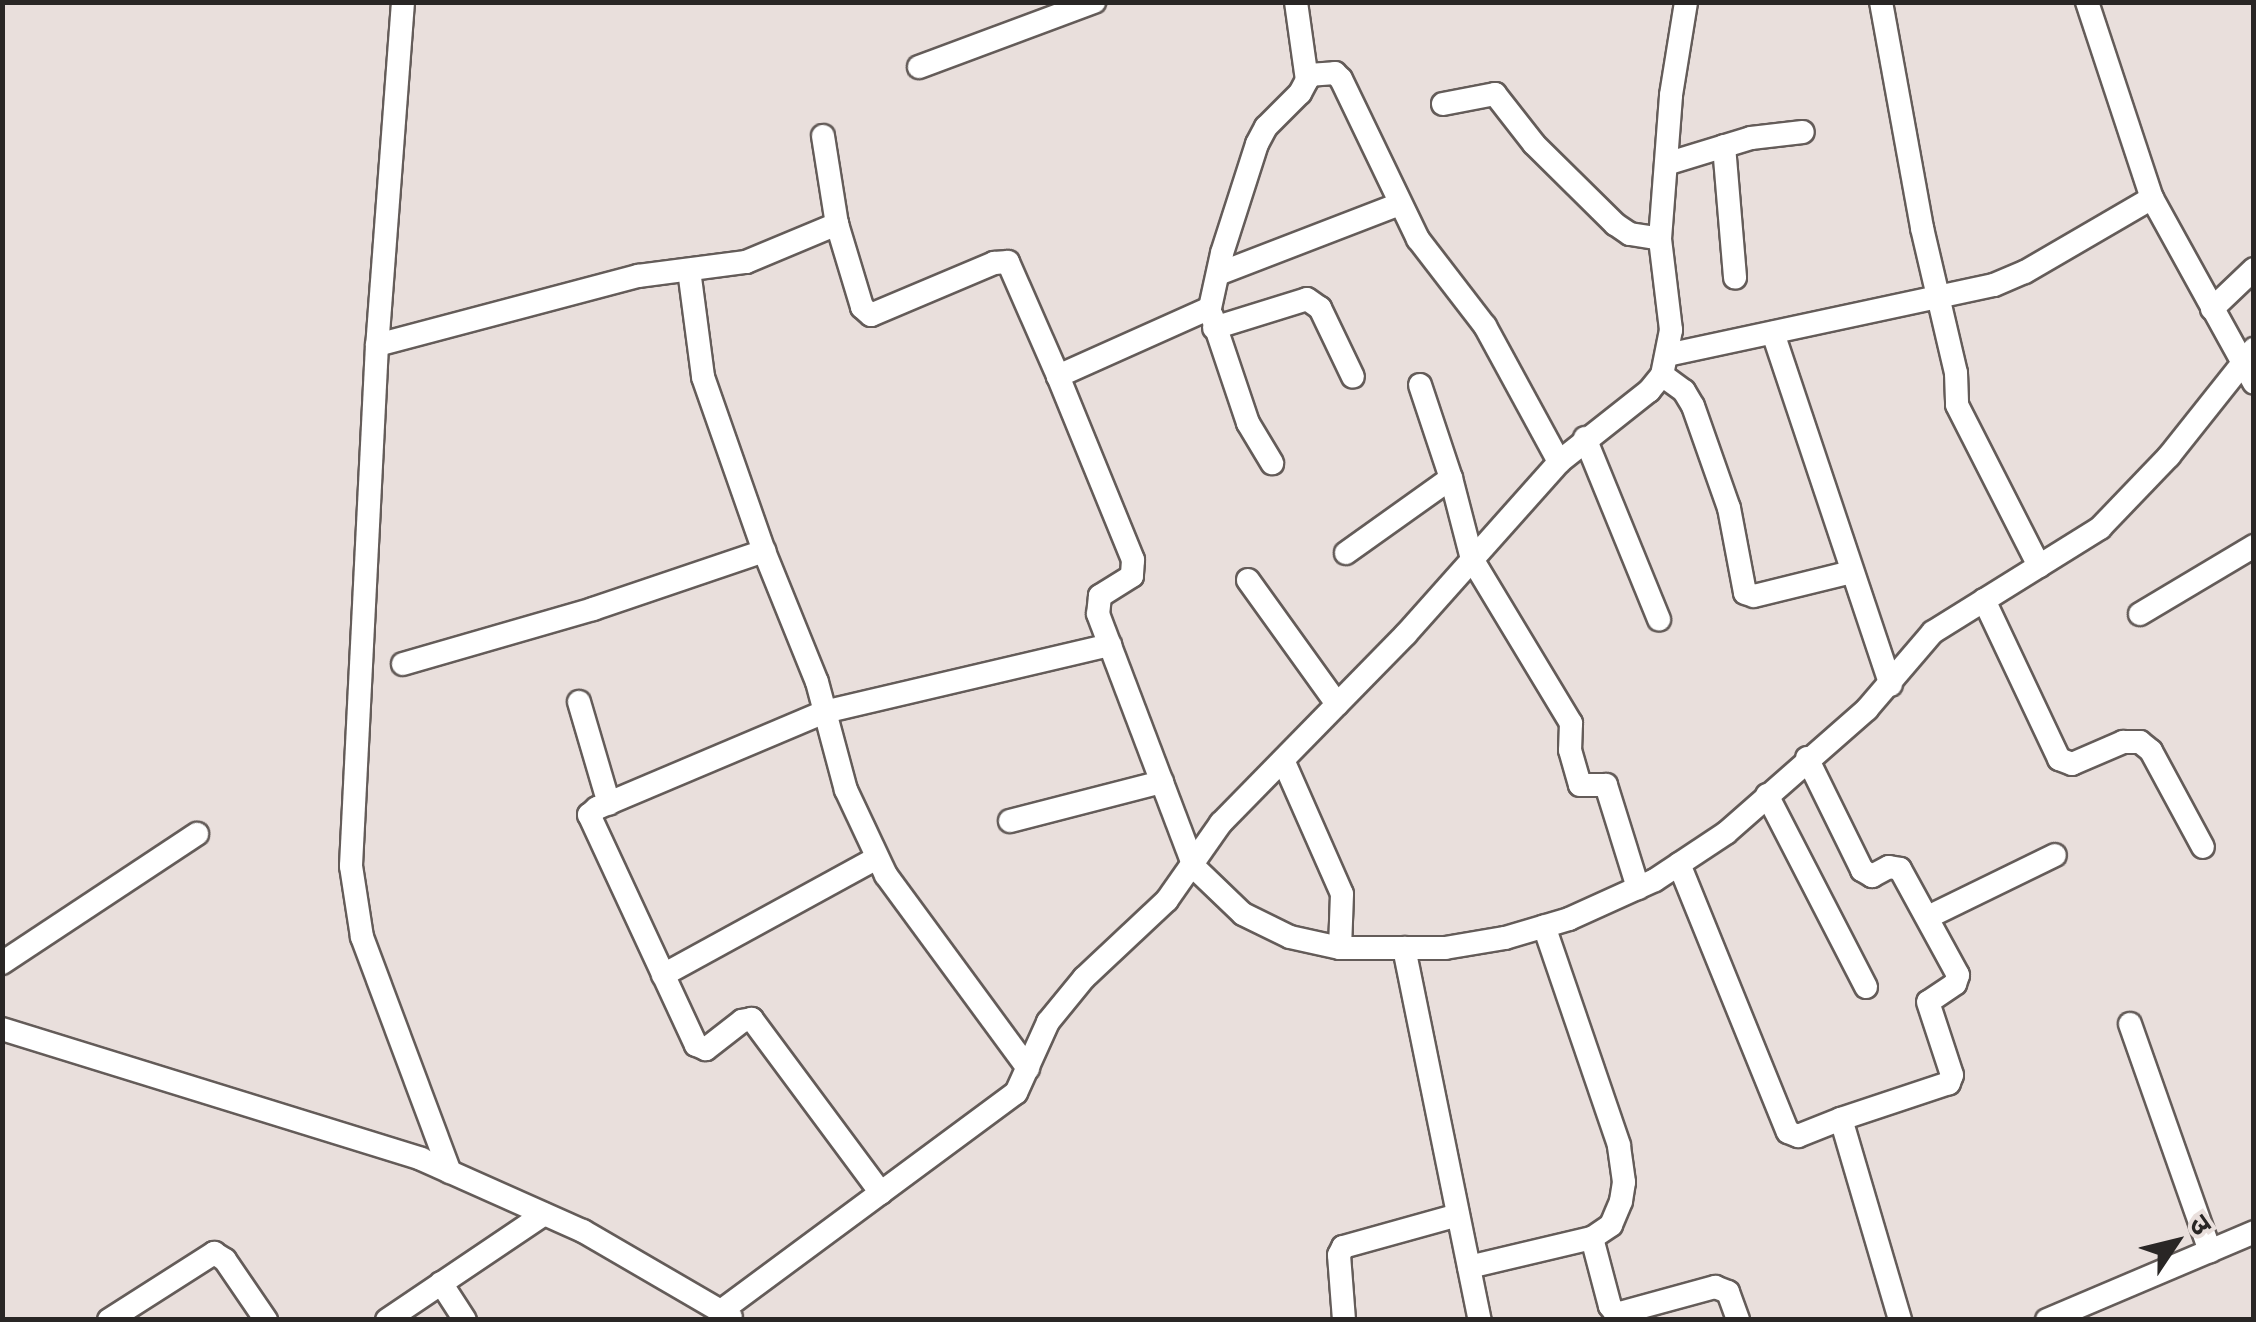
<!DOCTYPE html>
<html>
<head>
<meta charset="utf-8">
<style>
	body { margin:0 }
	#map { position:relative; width:2256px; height:1322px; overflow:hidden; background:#e9dfdc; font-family:"Space Grotesk","Noto Sans Devanagari",sans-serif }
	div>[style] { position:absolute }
	.roads { filter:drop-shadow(2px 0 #645c59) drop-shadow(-2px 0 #645c59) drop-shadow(0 2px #645c59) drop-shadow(0 -2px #645c59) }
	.street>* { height:22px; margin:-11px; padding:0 11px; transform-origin:11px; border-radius:11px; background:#fff }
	span { translate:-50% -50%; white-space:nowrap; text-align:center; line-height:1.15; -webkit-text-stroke:8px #e9dfdc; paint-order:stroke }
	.frame { position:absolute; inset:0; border:5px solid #292625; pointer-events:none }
	.north { position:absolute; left:2126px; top:1192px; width:100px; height:100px; -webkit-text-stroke:8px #e9dfdc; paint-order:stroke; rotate:55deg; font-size:28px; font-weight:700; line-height:40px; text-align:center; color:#292625 }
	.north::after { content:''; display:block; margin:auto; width:35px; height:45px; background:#292625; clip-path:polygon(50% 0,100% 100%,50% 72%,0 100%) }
</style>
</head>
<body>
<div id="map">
	<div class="roads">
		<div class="street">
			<i style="left:403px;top:2px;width:344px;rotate:94.3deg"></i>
			<i style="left:377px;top:345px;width:522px;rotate:92.86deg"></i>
			<i style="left:351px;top:866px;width:72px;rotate:81.2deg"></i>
			<i style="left:362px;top:937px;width:251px;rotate:69.5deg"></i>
			<i style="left:1296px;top:2px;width:79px;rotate:82deg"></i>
			<i style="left:1307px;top:80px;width:15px;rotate:118deg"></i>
			<i style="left:1300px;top:93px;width:48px;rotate:135deg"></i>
			<i style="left:1266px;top:127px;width:19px;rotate:118deg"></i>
			<i style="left:1257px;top:144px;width:114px;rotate:107.8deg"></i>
			<i style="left:1222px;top:253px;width:56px;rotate:102.3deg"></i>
			<i style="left:1210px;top:308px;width:167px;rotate:155.9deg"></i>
			<i style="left:1058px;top:376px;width:199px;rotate:67.8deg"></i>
			<i style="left:1133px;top:560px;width:16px;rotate:94deg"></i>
			<i style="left:1132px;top:576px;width:38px;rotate:148deg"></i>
			<i style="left:1100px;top:596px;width:18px;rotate:96deg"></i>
			<i style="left:1098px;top:614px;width:271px;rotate:69.2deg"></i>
			<i style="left:1194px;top:867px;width:68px;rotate:43.8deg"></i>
			<i style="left:1243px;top:914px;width:52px;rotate:26.1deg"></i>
			<i style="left:1290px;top:937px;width:51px;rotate:12.4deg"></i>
			<i style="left:1340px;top:948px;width:105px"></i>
			<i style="left:1445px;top:948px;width:61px;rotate:-9.5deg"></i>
			<i style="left:1505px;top:938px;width:67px;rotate:-16.5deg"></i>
			<i style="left:1569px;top:919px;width:94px;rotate:-24.4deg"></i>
			<i style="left:1655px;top:880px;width:85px;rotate:-33.5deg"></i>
			<i style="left:1726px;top:833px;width:188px;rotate:-41.3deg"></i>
			<i style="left:1867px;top:709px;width:101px;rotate:-49.4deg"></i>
			<i style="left:1933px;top:632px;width:197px;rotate:-31.9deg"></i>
			<i style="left:2100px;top:528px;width:100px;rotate:-46.2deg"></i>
			<i style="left:2169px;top:456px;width:137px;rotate:-51.5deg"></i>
			<i style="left:1881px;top:2px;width:230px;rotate:79.7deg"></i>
			<i style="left:1922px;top:228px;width:149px;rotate:76.8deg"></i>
			<i style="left:1956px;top:373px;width:32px;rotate:88deg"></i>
			<i style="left:1957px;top:405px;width:181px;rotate:63deg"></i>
			<i style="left:2087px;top:2px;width:206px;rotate:71.7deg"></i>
			<i style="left:2152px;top:198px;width:211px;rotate:61.1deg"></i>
			<i style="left:919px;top:67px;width:187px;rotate:-20.4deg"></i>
			<i style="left:1308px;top:75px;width:27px;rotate:-4deg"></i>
			<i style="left:1335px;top:73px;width:8px;rotate:45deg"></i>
			<i style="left:1341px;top:79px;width:178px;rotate:64.3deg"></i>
			<i style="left:1418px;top:239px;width:110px;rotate:52.4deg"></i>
			<i style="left:1485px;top:326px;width:155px;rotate:61.4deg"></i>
			<i style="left:1443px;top:104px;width:53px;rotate:-10.9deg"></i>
			<i style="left:1495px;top:94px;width:63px;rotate:52deg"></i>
			<i style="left:1534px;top:144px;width:114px;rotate:44.6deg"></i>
			<i style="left:1615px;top:224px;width:18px;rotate:34deg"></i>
			<i style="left:1630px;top:234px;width:30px;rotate:9deg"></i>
			<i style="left:823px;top:136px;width:89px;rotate:81deg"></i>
			<i style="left:1724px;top:146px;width:132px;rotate:85.2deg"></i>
			<i style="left:1666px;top:164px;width:89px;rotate:-17deg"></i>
			<i style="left:1751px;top:138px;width:52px;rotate:-6.6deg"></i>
			<i style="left:689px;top:270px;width:108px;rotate:82.5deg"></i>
			<i style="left:703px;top:377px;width:184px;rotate:70.7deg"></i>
			<i style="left:764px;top:551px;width:141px;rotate:68deg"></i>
			<i style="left:817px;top:682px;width:112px;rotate:75deg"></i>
			<i style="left:846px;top:790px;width:94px;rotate:64.8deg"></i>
			<i style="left:886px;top:875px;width:240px;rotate:53.7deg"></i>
			<i style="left:1218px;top:274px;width:194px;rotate:-21.1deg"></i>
			<i style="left:2212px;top:309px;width:58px;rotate:-43.6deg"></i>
			<i style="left:1212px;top:316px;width:113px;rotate:71.4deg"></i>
			<i style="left:1248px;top:423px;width:47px;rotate:59deg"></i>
			<i style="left:1214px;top:328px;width:97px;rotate:-17.3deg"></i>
			<i style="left:1307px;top:299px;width:16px;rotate:35deg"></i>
			<i style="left:1320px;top:308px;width:76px;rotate:64.4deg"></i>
			<i style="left:1773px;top:333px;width:371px;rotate:71.5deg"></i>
			<i style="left:377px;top:345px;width:270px;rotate:-14.8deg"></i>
			<i style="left:638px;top:276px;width:109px;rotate:-7.4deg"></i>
			<i style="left:746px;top:262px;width:99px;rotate:-22.7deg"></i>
			<i style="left:837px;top:224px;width:87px;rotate:73.2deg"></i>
			<i style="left:862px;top:307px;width:12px;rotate:42deg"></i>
			<i style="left:871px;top:315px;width:134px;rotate:-22.9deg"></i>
			<i style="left:994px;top:263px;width:14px;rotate:-4deg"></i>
			<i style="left:1008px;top:262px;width:124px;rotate:66.3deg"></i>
			<i style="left:1667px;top:355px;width:334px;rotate:-12.1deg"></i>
			<i style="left:1994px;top:285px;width:34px;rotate:-23deg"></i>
			<i style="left:2025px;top:272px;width:147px;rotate:-30.2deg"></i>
			<i style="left:1662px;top:375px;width:27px;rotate:36deg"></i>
			<i style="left:1684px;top:391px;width:17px;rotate:59deg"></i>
			<i style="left:1693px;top:406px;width:108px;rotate:70.6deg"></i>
			<i style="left:1729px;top:508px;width:86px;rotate:79.3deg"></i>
			<i style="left:1745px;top:593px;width:9px;rotate:18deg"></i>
			<i style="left:1754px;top:596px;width:101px;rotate:-13.8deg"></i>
			<i style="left:1420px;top:385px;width:98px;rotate:71.6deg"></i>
			<i style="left:1451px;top:478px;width:84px;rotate:75.5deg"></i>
			<i style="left:1472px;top:559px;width:192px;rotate:58.9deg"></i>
			<i style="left:1571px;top:723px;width:27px;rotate:92deg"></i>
			<i style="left:1570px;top:750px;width:36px;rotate:74deg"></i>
			<i style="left:1580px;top:785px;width:26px"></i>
			<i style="left:1606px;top:785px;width:108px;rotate:72.7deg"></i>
			<i style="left:1585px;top:438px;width:196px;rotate:67.8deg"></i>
			<i style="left:1346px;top:553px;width:129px;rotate:-35.5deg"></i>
			<i style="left:1248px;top:580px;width:153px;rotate:54.3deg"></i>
			<i style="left:1984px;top:600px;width:176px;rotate:64.7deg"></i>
			<i style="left:2059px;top:759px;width:14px;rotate:21deg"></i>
			<i style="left:2072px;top:764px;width:56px;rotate:-23.3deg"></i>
			<i style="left:2123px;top:742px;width:17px"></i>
			<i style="left:2140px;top:742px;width:14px;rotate:39deg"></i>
			<i style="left:2151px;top:751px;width:109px;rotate:61.6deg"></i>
			<i style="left:2140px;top:614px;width:133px;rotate:-30.8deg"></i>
			<i style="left:403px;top:664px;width:198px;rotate:-16.1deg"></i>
			<i style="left:593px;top:609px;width:181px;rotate:-18.7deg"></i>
			<i style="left:579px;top:702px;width:106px;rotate:73.6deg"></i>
			<i style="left:1807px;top:758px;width:125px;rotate:63.8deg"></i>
			<i style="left:1862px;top:870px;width:12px;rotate:31deg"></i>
			<i style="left:1872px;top:876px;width:19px;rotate:-28deg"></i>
			<i style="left:1889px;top:867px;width:11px;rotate:10deg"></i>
			<i style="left:1900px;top:869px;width:121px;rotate:61.3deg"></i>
			<i style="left:1958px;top:975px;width:9px;rotate:108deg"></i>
			<i style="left:1955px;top:984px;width:32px;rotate:146deg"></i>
			<i style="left:1928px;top:1002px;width:77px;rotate:71.8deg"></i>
			<i style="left:1952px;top:1075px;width:9px;rotate:111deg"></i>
			<i style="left:1949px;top:1083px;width:114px;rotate:161.6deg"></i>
			<i style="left:1283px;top:760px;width:146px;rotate:66.2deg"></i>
			<i style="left:1342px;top:894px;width:54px;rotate:92.1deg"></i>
			<i style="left:1767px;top:795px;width:216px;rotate:62.7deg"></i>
			<i style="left:1010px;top:821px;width:157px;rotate:-14.4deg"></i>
			<i style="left:1679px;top:864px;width:289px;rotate:67.9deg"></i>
			<i style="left:1788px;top:1132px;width:11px;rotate:22deg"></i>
			<i style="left:1798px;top:1136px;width:46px;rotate:-21.6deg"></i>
			<i style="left:1841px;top:1119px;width:209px;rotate:73.6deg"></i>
			<i style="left:1928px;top:917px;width:141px;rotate:-26deg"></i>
			<i style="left:1404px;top:948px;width:380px;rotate:78.5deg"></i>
			<i style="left:2px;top:963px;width:234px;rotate:-33.5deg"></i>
			<i style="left:663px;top:975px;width:244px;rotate:-28.7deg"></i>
			<i style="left:2130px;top:1024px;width:241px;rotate:70.6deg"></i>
			<i style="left:2px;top:1029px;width:439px;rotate:17.2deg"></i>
			<i style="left:421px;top:1159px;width:177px;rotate:24deg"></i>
			<i style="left:583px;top:1231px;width:171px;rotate:30.2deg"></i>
			<i style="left:881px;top:1193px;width:217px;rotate:-126.6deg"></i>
			<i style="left:752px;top:1019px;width:10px;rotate:169deg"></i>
			<i style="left:742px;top:1021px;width:46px;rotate:142.1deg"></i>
			<i style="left:706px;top:1049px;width:11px;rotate:-158deg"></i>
			<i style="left:696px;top:1045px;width:254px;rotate:-114.9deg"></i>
			<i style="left:589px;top:815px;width:11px;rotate:-41deg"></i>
			<i style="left:597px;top:808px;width:246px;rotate:-22.9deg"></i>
			<i style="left:824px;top:712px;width:294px;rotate:-13.2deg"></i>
			<i style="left:1592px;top:1238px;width:70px;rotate:75.2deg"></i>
			<i style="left:1610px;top:1306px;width:10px;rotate:53deg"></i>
			<i style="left:1616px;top:1314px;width:103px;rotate:-15.3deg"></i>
			<i style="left:1715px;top:1287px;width:14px;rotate:21deg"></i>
			<i style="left:1728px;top:1292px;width:30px;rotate:70deg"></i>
			<i style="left:1469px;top:1267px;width:126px;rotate:-13.3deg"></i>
			<i style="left:1592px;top:1238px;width:23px;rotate:-34deg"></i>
			<i style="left:1611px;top:1225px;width:26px;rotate:-67deg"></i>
			<i style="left:1621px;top:1201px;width:19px;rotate:-81deg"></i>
			<i style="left:1624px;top:1182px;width:37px;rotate:-98deg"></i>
			<i style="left:1619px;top:1145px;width:231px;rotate:-108.9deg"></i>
			<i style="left:441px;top:1283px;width:44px;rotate:57deg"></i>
			<i style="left:721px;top:1311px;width:367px;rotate:-36.5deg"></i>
			<i style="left:1016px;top:1093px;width:78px;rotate:-65.7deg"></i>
			<i style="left:1048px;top:1022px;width:57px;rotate:-50.7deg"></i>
			<i style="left:1084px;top:978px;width:114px;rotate:-43.2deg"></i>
			<i style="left:1167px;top:900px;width:94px;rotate:-55deg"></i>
			<i style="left:1221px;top:823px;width:264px;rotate:-45.6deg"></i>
			<i style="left:1406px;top:634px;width:230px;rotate:-48.3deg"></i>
			<i style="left:1559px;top:462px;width:115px;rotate:-38.3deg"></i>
			<i style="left:1649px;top:391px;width:21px;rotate:-51deg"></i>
			<i style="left:1662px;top:375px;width:46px;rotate:-78.7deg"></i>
			<i style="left:1671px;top:330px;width:92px;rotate:-96.9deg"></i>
			<i style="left:1660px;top:239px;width:144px;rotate:-85.6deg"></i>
			<i style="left:1671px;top:95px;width:94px;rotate:-80.8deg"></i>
			<i style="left:109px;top:1320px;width:125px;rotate:-32.5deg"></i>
			<i style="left:214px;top:1253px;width:13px;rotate:32deg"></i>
			<i style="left:225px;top:1260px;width:73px;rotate:55.7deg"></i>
			<i style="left:387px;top:1320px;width:189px;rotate:-34deg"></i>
			<i style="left:1344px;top:1320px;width:65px;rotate:-94.4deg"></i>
			<i style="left:1339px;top:1255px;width:9px;rotate:-63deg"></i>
			<i style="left:1343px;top:1247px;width:119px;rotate:-15.5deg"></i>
			<i style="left:2047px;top:1320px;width:225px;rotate:-23deg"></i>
		</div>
	</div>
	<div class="frame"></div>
	<div class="north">उ</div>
</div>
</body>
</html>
